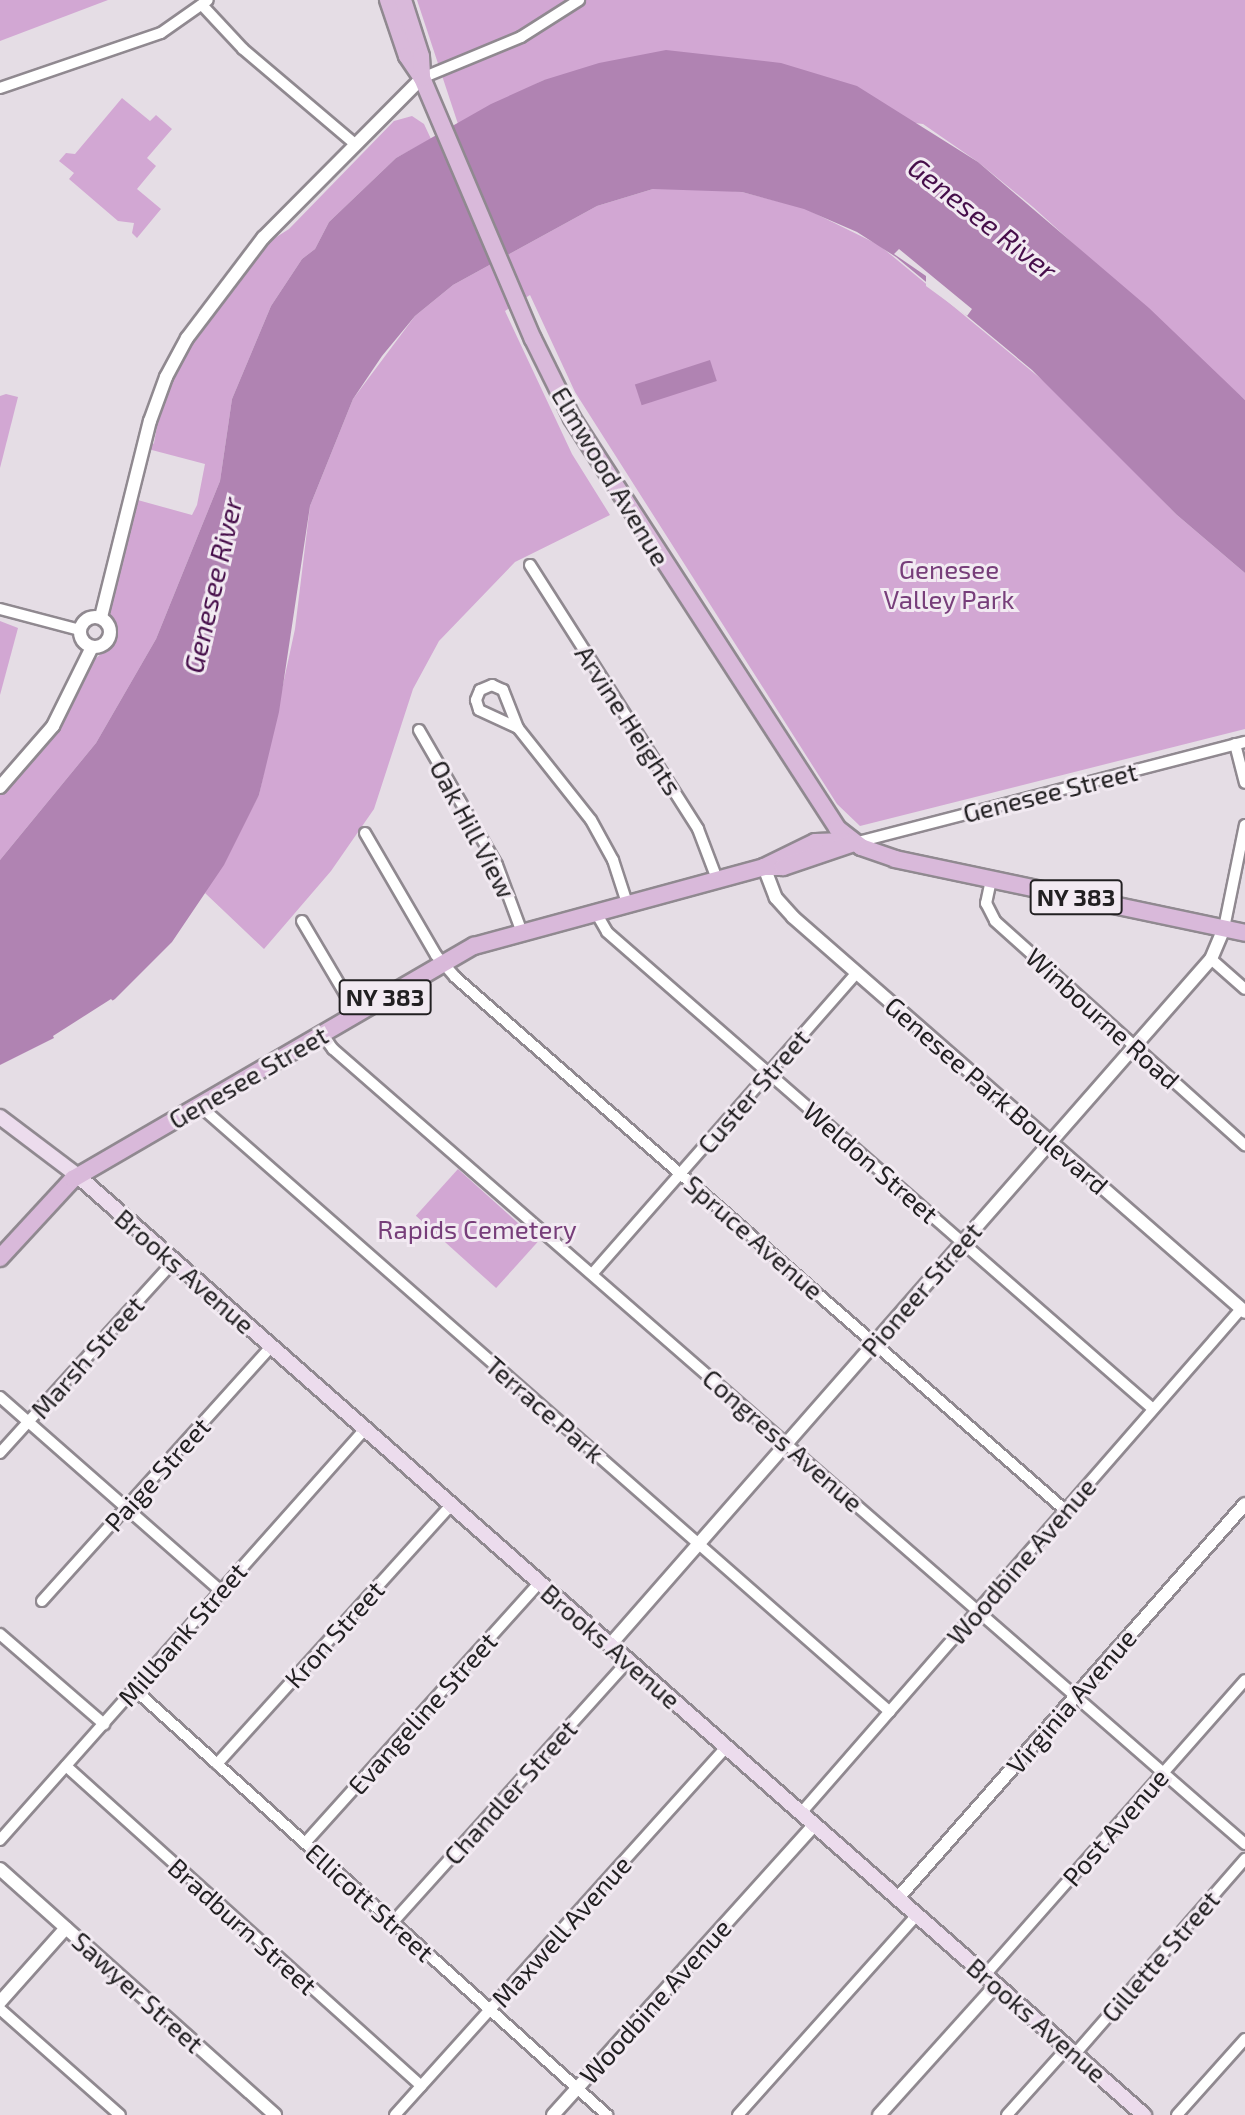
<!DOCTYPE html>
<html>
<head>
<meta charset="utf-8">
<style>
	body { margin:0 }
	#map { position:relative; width:1245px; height:2115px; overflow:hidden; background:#e5dde5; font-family:"Exo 2",sans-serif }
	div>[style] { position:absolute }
	.green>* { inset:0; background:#d2a7d3; transform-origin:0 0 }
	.water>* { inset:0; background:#b083b2; transform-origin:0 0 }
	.pier>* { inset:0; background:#e5dde5 }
	.roads { filter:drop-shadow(2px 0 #908990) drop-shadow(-2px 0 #908990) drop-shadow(0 2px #908990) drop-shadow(0 -2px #908990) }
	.minor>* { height:10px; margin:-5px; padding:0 5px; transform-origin:5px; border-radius:5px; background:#fff }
	.tertiary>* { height:12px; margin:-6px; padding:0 6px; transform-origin:6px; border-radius:6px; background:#fff }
	.tertiary>.ring { margin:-6px; padding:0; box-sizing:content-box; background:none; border:12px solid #fff; border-radius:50% }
	.secondary>* { height:14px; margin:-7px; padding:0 7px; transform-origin:7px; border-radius:7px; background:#ecdced }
	.primary>* { height:16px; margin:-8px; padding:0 8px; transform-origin:8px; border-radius:8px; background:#d9b9da }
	span { translate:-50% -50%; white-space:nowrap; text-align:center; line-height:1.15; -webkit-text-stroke:6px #f2eaf2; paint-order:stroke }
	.shield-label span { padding:2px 5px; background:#f2eaf2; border:2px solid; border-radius:5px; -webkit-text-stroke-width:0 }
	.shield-label { font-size:24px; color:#222022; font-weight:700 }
	.street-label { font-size:26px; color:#222022 }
	.park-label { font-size:26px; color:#773e7a }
	.water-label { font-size:28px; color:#460e4a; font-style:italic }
</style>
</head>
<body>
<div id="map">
	<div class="green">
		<i style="clip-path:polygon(0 0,108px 0,0 41px)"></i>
		<i style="clip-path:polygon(417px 0,1245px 0,1245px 400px,1033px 207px,978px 162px,923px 124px,544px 80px,458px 124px)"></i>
		<i style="clip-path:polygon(122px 98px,150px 121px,156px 115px,172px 129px,147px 158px,156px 166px,137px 189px,161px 209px,137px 238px,132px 233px,134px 223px,118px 221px,69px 179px,74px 173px,59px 161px,66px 153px,75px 154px)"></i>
		<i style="clip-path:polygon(412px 116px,424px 124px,431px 139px,396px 158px,329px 222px,315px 249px,302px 259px,271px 306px,232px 399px,220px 481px,156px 639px,96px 743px,0 860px,0 794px,47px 743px,94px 660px,113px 643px,109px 600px,135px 510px,134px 499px,192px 515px,197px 505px,205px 464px,148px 449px,154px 443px,161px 403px,179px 362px,264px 245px,289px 229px,394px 121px)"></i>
		<i style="clip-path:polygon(703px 188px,742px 192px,804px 208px,879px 245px,1057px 392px,1177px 515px,1245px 573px,1245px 729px,860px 826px,837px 804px,575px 392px,530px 295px,505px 311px,572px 454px,610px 515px,515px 562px,439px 641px,413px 689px,374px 809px,331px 871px,264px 949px,205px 893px,259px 795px,295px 629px,310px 506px,353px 399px,415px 316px,453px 285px,597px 206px,653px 189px)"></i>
		<i style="clip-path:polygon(6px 394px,18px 397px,0 468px,0 396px)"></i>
		<i style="clip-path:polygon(0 621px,18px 628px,0 695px)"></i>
		<i style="left:458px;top:1169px;width:108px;height:63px;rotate:42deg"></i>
	</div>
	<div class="water">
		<i style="clip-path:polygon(666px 50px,781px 63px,857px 86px,978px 162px,1149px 308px,1245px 400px,1245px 573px,1177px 515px,1032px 370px,896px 257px,857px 232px,804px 209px,742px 192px,653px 189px,597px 206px,453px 285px,415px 316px,382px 356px,353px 399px,310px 506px,279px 712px,259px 795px,224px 865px,172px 942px,115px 999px,66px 1032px,0 1065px,0 860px,96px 743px,156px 639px,220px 481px,232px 399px,271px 306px,302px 259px,315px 249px,329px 222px,396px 158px,491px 104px,544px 80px,599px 63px)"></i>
		<i style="left:710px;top:360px;width:22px;height:79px;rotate:72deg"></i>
	</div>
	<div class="pier">
		<i style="clip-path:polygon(899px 249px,972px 309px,967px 316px,926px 286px,926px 276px,894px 254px)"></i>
		<i style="clip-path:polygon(111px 999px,115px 1003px,56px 1042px,53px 1036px)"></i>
	</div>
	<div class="roads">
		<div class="minor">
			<i style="left:202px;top:5px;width:60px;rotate:47deg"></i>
			<i style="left:243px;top:49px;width:148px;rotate:40.3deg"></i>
			<i style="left:422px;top:78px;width:107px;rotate:-22.5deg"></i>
			<i style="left:521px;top:37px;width:69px;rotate:-32.5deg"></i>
			<i style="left:0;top:88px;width:170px;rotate:-18.9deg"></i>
			<i style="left:161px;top:33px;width:57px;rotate:-35.1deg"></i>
			<i style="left:530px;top:565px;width:313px;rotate:57.5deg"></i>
			<i style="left:698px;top:829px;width:53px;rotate:69.2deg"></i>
			<i style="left:0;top:609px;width:83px;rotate:14.7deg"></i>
			<i style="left:518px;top:728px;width:41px;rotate:-111.5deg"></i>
			<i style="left:503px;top:690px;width:12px;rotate:-156deg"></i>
			<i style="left:492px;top:685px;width:13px;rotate:157deg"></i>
			<i style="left:480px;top:690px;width:11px;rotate:112deg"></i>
			<i style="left:476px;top:700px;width:10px;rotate:73deg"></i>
			<i style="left:479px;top:710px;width:43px;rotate:24.8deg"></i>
			<i style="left:518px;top:728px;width:117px;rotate:51.6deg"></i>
			<i style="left:591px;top:820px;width:46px;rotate:61.2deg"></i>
			<i style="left:613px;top:860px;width:45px;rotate:72deg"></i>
			<i style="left:419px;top:730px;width:156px;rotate:60deg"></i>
			<i style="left:497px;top:865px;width:69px;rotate:69.7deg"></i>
			<i style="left:1235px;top:744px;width:40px;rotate:75.6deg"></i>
			<i style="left:365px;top:833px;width:141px;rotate:59.8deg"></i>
			<i style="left:436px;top:955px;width:29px;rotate:49deg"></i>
			<i style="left:455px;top:977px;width:811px;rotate:41.15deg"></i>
			<i style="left:854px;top:843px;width:404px;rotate:-14.5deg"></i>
			<i style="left:991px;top:880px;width:24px;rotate:102deg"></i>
			<i style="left:986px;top:903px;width:20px;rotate:63deg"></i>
			<i style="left:995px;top:921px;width:336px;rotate:41.9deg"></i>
			<i style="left:595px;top:911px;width:24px;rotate:60deg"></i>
			<i style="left:607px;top:932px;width:725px;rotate:41.14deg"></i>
			<i style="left:302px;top:921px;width:108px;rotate:59.4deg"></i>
			<i style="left:1224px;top:928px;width:105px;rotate:-78.5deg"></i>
			<i style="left:1211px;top:959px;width:45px;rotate:41.4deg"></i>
			<i style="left:322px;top:1034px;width:19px;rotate:54deg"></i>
			<i style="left:333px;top:1049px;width:1210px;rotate:41.08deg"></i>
			<i style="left:200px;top:1106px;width:918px;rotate:41.29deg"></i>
			<i style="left:593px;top:1273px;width:400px;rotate:-48.7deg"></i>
			<i style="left:0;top:1397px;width:293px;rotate:41.3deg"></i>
			<i style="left:0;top:1453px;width:259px;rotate:-47.8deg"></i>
			<i style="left:42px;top:1601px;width:342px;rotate:-48deg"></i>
			<i style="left:0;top:1634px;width:138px;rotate:40.9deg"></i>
			<i style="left:134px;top:1689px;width:637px;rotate:42.01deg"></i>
			<i style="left:217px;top:1764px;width:349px;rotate:-47.9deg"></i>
			<i style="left:66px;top:1766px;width:478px;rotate:42deg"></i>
			<i style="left:801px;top:1813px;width:669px;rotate:-48.88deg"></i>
			<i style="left:0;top:1840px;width:550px;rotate:-48.39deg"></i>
			<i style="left:305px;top:1843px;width:350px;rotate:-48deg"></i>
			<i style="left:393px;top:1922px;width:351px;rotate:-48deg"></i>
			<i style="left:985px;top:1975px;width:393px;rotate:-48.6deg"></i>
			<i style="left:0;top:2009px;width:160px;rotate:41.5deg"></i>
			<i style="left:1075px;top:2054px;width:259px;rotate:-48.9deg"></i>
			<i style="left:395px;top:2115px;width:495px;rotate:-48deg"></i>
			<i style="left:738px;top:2115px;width:268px;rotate:-48.2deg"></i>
			<i style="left:1007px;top:2115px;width:91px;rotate:-48.1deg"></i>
			<i style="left:1177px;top:2115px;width:102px;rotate:-48.2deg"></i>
		</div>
		<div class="tertiary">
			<i class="ring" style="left:80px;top:617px;width:18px;height:18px"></i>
			<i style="left:101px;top:617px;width:202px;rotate:-76deg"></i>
			<i style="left:150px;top:421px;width:47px;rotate:-70deg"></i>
			<i style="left:166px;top:377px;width:44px;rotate:-61.7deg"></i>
			<i style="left:187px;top:338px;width:126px;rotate:-52.8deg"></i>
			<i style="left:263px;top:238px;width:226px;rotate:-45.2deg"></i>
			<i style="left:0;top:787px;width:81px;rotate:-49deg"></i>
			<i style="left:53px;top:726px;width:88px;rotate:-63.7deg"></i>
			<i style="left:764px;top:867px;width:33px;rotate:69deg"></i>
			<i style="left:776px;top:898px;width:25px;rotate:48deg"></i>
			<i style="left:793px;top:917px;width:600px;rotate:41.15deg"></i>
			<i style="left:610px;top:1645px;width:912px;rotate:-48.78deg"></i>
			<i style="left:1211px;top:959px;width:34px;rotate:-67deg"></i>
			<i style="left:0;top:1869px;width:369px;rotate:41.8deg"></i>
			<i style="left:898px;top:1898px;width:525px;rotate:-48.63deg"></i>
			<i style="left:0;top:2002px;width:99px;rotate:-48.3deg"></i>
			<i style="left:553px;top:2115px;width:390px;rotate:-48deg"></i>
			<i style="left:879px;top:2115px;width:175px;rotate:-48deg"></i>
		</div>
		<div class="secondary">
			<i style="left:0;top:1117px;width:98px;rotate:37.1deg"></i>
			<i style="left:78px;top:1176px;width:1421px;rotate:41.38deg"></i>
		</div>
		<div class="primary">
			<i style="left:388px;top:0;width:59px;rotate:71.3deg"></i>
			<i style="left:407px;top:56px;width:27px;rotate:56deg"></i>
			<i style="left:422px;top:78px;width:284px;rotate:67deg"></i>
			<i style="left:533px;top:339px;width:88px;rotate:63.7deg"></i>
			<i style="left:572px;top:418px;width:488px;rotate:57.1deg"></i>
			<i style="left:837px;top:828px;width:31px;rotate:38deg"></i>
			<i style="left:861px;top:847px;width:36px;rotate:19deg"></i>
			<i style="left:895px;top:859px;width:358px;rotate:11.9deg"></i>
			<i style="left:403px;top:0;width:59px;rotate:72.2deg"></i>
			<i style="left:421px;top:56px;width:22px;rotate:87deg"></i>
			<i style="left:764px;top:867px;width:57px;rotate:-26.1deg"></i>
			<i style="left:815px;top:842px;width:31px;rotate:-2deg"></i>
			<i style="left:0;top:1258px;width:108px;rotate:-47.3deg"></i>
			<i style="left:73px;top:1179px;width:464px;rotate:-30.2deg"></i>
			<i style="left:474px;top:946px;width:301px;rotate:-15.2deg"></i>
			<i style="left:764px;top:867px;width:19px"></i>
			<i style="left:783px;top:867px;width:75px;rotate:-18.7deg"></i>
		</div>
	</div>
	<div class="shield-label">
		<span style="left:1076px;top:897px">NY 383</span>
		<span style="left:385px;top:997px">NY 383</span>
	</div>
	<div class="street-label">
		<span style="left:611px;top:476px;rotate:59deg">Elmwood Avenue</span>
		<span style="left:629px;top:720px;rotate:57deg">Arvine Heights</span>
		<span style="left:1050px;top:792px;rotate:-14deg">Genesee Street</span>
		<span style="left:473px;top:829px;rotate:62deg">Oak Hill View</span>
		<span style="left:1103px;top:1018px;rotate:42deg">Winbourne Road</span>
		<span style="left:248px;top:1077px;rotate:-30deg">Genesee Street</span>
		<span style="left:753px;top:1091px;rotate:-49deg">Custer Street</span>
		<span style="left:997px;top:1095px;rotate:41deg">Genesee Park Boulevard</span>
		<span style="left:871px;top:1162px;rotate:41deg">Weldon Street</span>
		<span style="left:754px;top:1237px;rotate:41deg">Spruce Avenue</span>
		<span style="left:185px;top:1271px;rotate:41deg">Brooks Avenue</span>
		<span style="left:921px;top:1289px;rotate:-49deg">Pioneer Street</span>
		<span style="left:87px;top:1357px;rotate:-48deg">Marsh Street</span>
		<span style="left:545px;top:1409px;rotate:41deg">Terrace Park</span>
		<span style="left:783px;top:1440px;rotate:41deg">Congress Avenue</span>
		<span style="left:157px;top:1474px;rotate:-48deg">Paige Street</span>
		<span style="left:1021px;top:1561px;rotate:-49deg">Woodbine Avenue</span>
		<span style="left:182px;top:1634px;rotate:-49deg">Millbank Street</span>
		<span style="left:334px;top:1634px;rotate:-48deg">Kron Street</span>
		<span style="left:611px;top:1646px;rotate:41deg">Brooks Avenue</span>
		<span style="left:1071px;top:1701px;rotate:-49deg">Virginia Avenue</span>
		<span style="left:422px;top:1713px;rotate:-48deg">Evangeline Street</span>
		<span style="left:510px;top:1792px;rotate:-48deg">Chandler Street</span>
		<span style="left:1115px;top:1827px;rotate:-49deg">Post Avenue</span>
		<span style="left:370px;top:1902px;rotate:42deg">Ellicott Street</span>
		<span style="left:243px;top:1926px;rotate:42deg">Bradburn Street</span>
		<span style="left:561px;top:1931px;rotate:-48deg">Maxwell Avenue</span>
		<span style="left:1160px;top:1956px;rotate:-49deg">Gillette Street</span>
		<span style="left:138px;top:1992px;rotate:42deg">Sawyer Street</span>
		<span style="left:655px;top:2001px;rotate:-48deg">Woodbine Avenue</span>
		<span style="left:1037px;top:2020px;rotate:41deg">Brooks Avenue</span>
	</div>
	<div class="park-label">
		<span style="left:949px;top:584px">Genesee<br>Valley Park</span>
		<span style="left:477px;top:1229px">Rapids Cemetery</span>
	</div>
	<div class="water-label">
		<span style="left:983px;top:218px;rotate:38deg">Genesee River</span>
		<span style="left:212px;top:585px;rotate:-77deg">Genesee River</span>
	</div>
</div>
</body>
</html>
